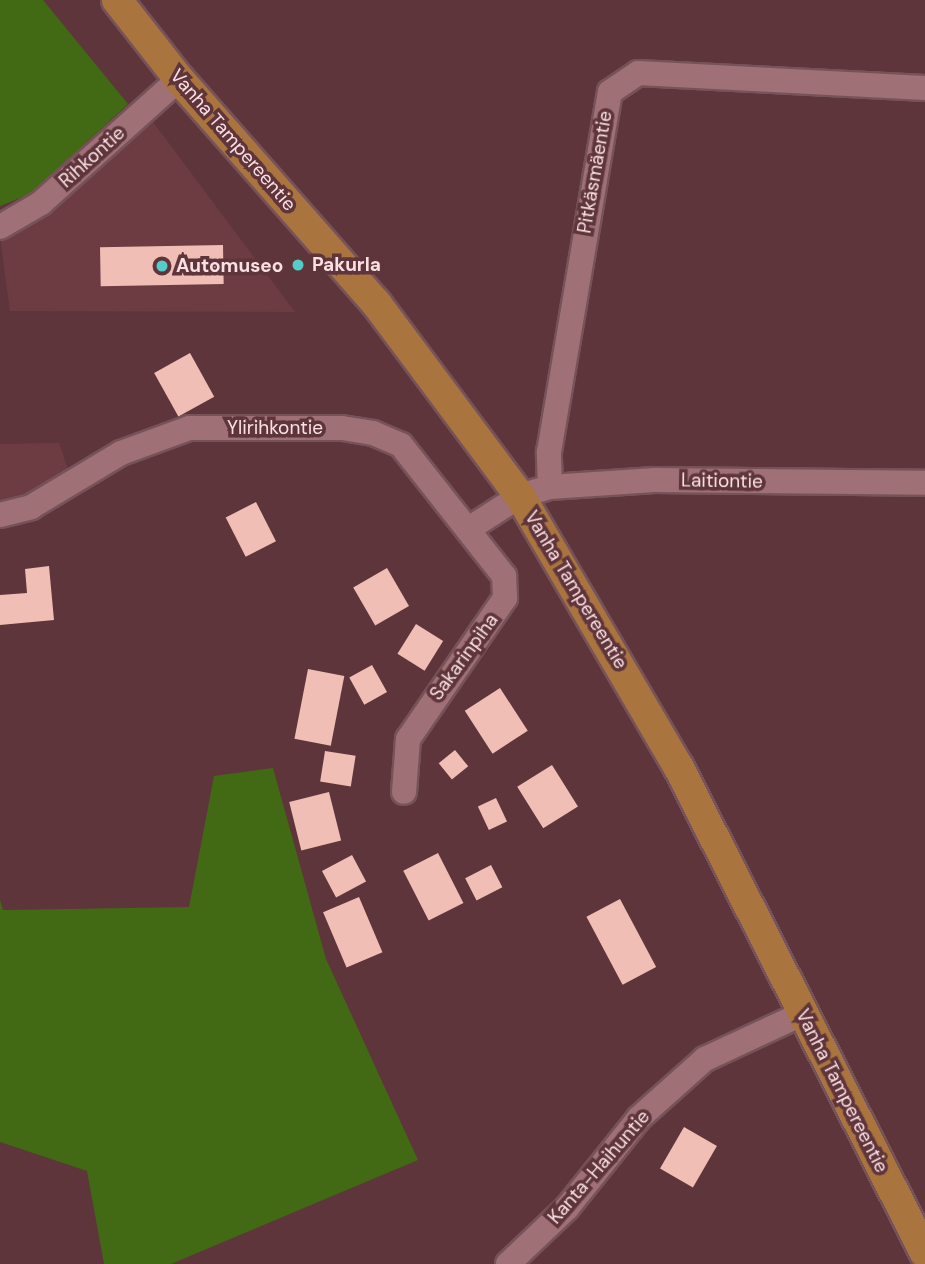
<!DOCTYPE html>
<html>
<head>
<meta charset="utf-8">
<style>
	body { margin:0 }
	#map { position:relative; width:925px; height:1264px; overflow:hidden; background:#5e353b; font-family:"DM Sans",sans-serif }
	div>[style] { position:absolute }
	.built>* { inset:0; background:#6d3c43 }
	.green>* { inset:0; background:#426913 }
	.building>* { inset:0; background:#f0beb4; transform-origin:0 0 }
	.roads { filter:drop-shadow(2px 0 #765358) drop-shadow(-2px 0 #765358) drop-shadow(0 2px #765358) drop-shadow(0 -2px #765358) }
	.minor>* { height:24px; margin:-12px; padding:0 12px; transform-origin:12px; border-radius:12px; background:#9f7076 }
	.major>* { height:30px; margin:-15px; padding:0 15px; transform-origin:15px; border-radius:15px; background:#aa743e }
	.dots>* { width:19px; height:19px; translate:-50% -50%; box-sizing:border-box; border:4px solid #5e353b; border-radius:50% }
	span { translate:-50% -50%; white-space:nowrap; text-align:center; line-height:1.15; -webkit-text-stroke:7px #5e353b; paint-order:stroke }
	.street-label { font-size:19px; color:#fbe0e3 }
	.poi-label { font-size:19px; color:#fbe0e3; font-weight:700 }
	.left { translate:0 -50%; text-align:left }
</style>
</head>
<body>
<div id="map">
	<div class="built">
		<i style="clip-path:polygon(153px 122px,295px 312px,10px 311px,0 237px,47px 211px)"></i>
		<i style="clip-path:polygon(59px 443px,73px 484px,0 515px,0 444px)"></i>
	</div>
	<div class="green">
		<i style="clip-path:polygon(0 0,43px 0,128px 104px,30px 194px,0 206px)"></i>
		<i style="clip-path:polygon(273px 768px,326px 959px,418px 1160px,171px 1264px,104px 1264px,87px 1171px,0 1142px,0 900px,3px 910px,189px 907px,214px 776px)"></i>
	</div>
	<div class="building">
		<i style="left:223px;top:245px;width:39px;height:123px;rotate:89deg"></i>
		<i style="left:190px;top:353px;width:50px;height:41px;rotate:61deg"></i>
		<i style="left:256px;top:502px;width:44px;height:34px;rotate:63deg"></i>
		<i style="clip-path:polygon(49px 566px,54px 620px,0 625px,0 595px,27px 593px,25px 569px)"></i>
		<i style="left:387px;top:568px;width:44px;height:39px;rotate:60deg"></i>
		<i style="left:416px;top:624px;width:32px;height:35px;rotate:32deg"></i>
		<i style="left:372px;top:665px;width:31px;height:26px;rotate:61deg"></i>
		<i style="left:308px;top:669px;width:37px;height:71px;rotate:11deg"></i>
		<i style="left:500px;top:688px;width:51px;height:42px;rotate:57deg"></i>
		<i style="left:455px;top:750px;width:21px;height:21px;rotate:51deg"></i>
		<i style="left:325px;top:751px;width:31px;height:31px;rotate:9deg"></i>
		<i style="left:552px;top:765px;width:49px;height:41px;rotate:58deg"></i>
		<i style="left:329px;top:792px;width:50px;height:41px;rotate:76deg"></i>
		<i style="left:496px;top:798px;width:26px;height:20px;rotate:65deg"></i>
		<i style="left:438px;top:853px;width:56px;height:39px;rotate:63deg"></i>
		<i style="left:352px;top:855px;width:30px;height:34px;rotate:62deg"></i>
		<i style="left:491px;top:865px;width:25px;height:29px;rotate:63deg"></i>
		<i style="left:359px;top:897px;width:60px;height:39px;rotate:67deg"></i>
		<i style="left:620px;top:899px;width:77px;height:38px;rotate:62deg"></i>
		<i style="left:684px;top:1127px;width:38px;height:48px;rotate:30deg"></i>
	</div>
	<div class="roads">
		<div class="minor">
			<i style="left:0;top:227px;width:48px;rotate:-30.3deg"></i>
			<i style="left:41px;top:203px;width:186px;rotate:-41.9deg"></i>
			<i style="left:550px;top:487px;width:35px;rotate:-92deg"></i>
			<i style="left:549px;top:452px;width:365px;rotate:-80.4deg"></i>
			<i style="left:610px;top:92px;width:34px;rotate:-34deg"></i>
			<i style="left:638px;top:73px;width:287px;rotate:3deg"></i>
			<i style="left:0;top:515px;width:32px;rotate:-14deg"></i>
			<i style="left:31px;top:507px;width:105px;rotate:-31deg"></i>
			<i style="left:121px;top:453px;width:72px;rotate:-20.2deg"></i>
			<i style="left:189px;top:428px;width:153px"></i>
			<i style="left:342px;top:428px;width:31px;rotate:9deg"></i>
			<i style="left:373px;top:433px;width:30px;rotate:23deg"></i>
			<i style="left:401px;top:445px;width:167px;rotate:51.8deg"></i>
			<i style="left:504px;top:576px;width:22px;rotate:87deg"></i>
			<i style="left:505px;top:598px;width:171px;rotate:124.5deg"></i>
			<i style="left:408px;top:739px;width:53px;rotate:94.3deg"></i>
			<i style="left:470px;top:528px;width:59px;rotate:-32.6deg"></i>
			<i style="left:520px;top:496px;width:31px;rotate:-17deg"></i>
			<i style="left:550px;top:487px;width:105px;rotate:-3.8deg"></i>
			<i style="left:655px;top:480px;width:270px;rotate:0.6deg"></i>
			<i style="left:508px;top:1264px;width:81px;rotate:-43.5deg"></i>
			<i style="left:567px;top:1208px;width:115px;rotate:-51.3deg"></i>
			<i style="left:639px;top:1118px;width:89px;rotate:-41.8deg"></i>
			<i style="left:705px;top:1059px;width:107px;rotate:-24.9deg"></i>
		</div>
		<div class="major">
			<i style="left:117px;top:0;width:100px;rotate:51.9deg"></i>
			<i style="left:179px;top:79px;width:298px;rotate:48.7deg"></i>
			<i style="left:376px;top:303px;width:241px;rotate:53.3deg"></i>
			<i style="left:520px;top:496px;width:313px;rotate:59.7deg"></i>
			<i style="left:678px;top:766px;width:546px;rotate:63.11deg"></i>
		</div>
	</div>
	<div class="dots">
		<i style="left:298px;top:265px;background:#54cdc8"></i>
		<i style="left:162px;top:266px;background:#54cdc8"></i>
	</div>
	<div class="street-label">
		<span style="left:233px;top:140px;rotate:49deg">Vanha Tampereentie</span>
		<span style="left:92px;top:157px;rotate:-42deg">Rihkontie</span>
		<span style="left:595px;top:172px;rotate:-80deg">Pitkäsmäentie</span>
		<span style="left:275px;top:428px">Ylirihkontie</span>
		<span style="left:722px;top:481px;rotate:1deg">Laitiontie</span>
		<span style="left:576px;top:590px;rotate:59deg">Vanha Tampereentie</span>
		<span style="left:464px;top:657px;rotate:-54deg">Sakarinpiha</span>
		<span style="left:842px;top:1091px;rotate:63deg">Vanha Tampereentie</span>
		<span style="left:599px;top:1167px;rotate:-49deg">Kanta-Haihuntie</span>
	</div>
	<div class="poi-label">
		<span class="left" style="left:312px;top:265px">Pakurla</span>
		<span class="left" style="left:176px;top:266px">Automuseo</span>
	</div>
</div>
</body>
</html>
